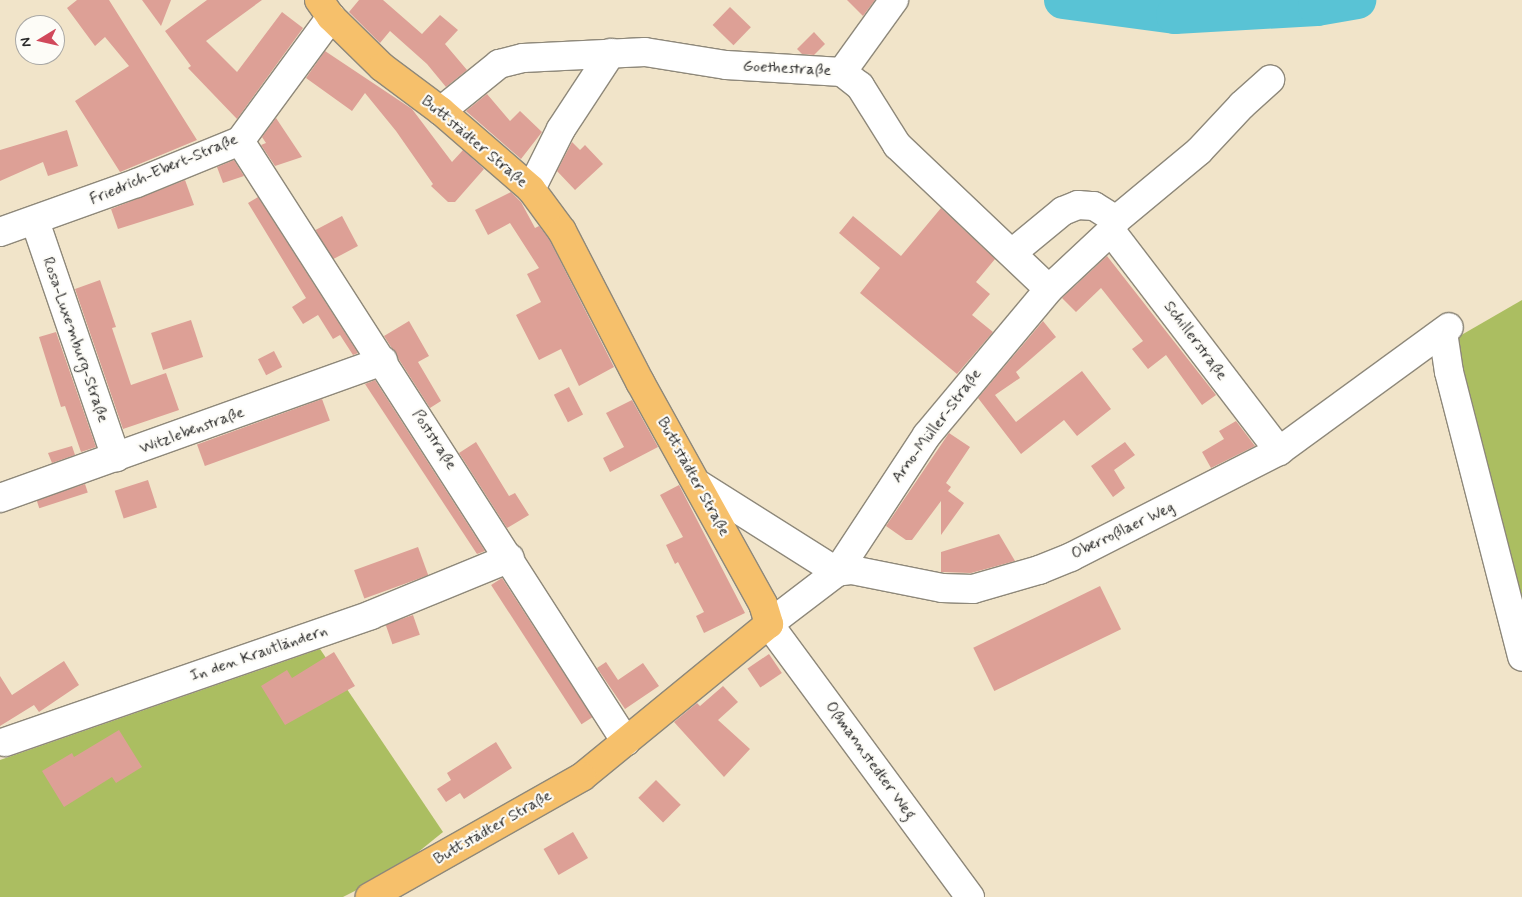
<!DOCTYPE html>
<html>
<head>
<meta charset="utf-8">
<style>
	body { margin:0 }
	#map { position:relative; width:1522px; height:897px; overflow:hidden; background:#f1e4c9; font-family:Mynerve,sans-serif }
	div>[style] { position:absolute }
	.green>* { inset:0; background:#abbe61 }
	.river>* { height:38px; margin:-19px; padding:0 19px; transform-origin:19px; border-radius:19px; background:#59c3d5 }
	.building>* { inset:0; background:#dda096; transform-origin:0 0 }
	.roads { filter:drop-shadow(1px 0 #8e887a) drop-shadow(-1px 0 #8e887a) drop-shadow(0 1px #8e887a) drop-shadow(0 -1px #8e887a) }
	.minor>* { height:28px; margin:-14px; padding:0 14px; transform-origin:14px; border-radius:14px; background:#fff }
	.major>* { height:28px; margin:-14px; padding:0 14px; transform-origin:14px; border-radius:14px; background:#f6c06b }
	span { translate:-50% -50%; white-space:nowrap; text-align:center; line-height:1.15; -webkit-text-stroke:4.5px #fdfcf7; paint-order:stroke }
	.street-label { font-size:16px; color:#2b2b2b }
	.north { position:absolute; left:15px; top:15px; width:50px; height:50px; box-sizing:border-box; background:#fdfcf7; border:1px solid #a9a8a5; border-radius:50%; rotate:261deg; font-size:14px; font-weight:700; line-height:20px; text-align:center; color:#2b2b2b }
	.north::after { content:''; display:block; margin:auto; width:18px; height:22px; background:#d1495b; clip-path:polygon(50% 0,100% 100%,50% 72%,0 100%) }
</style>
</head>
<body>
<div id="map">
	<div class="green">
		<i style="clip-path:polygon(1522px 300px,1522px 632px,1451px 341px)"></i>
		<i style="clip-path:polygon(320px 649px,443px 832px,396px 870px,343px 897px,0 897px,0 760px)"></i>
	</div>
	<div class="river">
		<i style="left:1063px;top:0;width:113px;rotate:7.6deg"></i>
		<i style="left:1175px;top:15px;width:142px;rotate:-3.2deg"></i>
		<i style="left:1317px;top:7px;width:41px;rotate:-9.9deg"></i>
	</div>
	<div class="building">
		<i style="clip-path:polygon(77px 0,109px 0,197px 140px,120px 172px,75px 101px,129px 66px,105px 37px,95px 46px,67px 8px)"></i>
		<i style="clip-path:polygon(142px 0,171px 0,161px 26px)"></i>
		<i style="clip-path:polygon(207px 0,262px 0,206px 41px,237px 72px,282px 12px,303px 28px,237px 119px,188px 68px,191px 66px,165px 31px)"></i>
		<i style="clip-path:polygon(359px 0,383px 0,422px 34px,440px 15px,458px 30px,445px 44px,467px 70px,446px 87px,427px 64px,390px 31px,380px 43px,349px 12px)"></i>
		<i style="clip-path:polygon(847px 0,875px 0,863px 16px)"></i>
		<i style="left:730px;top:7px;width:29px;height:25px;rotate:44deg"></i>
		<i style="clip-path:polygon(814px 32px,825px 44px,814px 55px,802px 54px,797px 49px)"></i>
		<i style="clip-path:polygon(325px 51px,412px 109px,452px 162px,463px 150px,484px 169px,455px 202px,448px 202px,431px 186px,433px 184px,396px 131px,365px 93px,352px 111px,306px 78px)"></i>
		<i style="clip-path:polygon(487px 94px,510px 121px,520px 111px,542px 132px,521px 159px,466px 111px)"></i>
		<i style="clip-path:polygon(276px 118px,302px 157px,275px 166px,261px 145px,266px 143px,262px 137px)"></i>
		<i style="clip-path:polygon(67px 130px,78px 166px,48px 176px,43px 162px,0 181px,0 150px)"></i>
		<i style="clip-path:polygon(572px 142px,580px 150px,585px 145px,603px 164px,575px 190px,557px 171px)"></i>
		<i style="clip-path:polygon(234px 160px,244px 176px,223px 183px,217px 167px)"></i>
		<i style="clip-path:polygon(185px 180px,194px 205px,118px 229px,111px 209px)"></i>
		<i style="clip-path:polygon(511px 192px,521px 202px,535px 228px,539px 226px,549px 239px,614px 367px,579px 386px,561px 349px,539px 360px,516px 315px,541px 302px,527px 274px,539px 268px,510px 223px,488px 235px,475px 210px)"></i>
		<i style="clip-path:polygon(258px 197px,358px 353px,353px 355px,340px 335px,333px 339px,318px 315px,303px 324px,292px 307px,306px 298px,248px 203px)"></i>
		<i style="clip-path:polygon(941px 208px,995px 259px,976px 282px,990px 294px,972px 315px,993px 332px,957px 374px,860px 293px,880px 268px,839px 233px,853px 216px,901px 256px)"></i>
		<i style="left:342px;top:216px;width:34px;height:30px;rotate:62deg"></i>
		<i style="clip-path:polygon(1107px 256px,1216px 395px,1202px 405px,1166px 355px,1148px 369px,1132px 349px,1143px 341px,1101px 288px,1076px 312px,1062px 298px)"></i>
		<i style="clip-path:polygon(100px 280px,116px 327px,112px 328px,131px 385px,166px 373px,179px 410px,123px 429px,75px 289px)"></i>
		<i style="left:191px;top:320px;width:39px;height:42px;rotate:72deg"></i>
		<i style="clip-path:polygon(409px 321px,429px 356px,418px 362px,441px 401px,430px 408px,384px 336px)"></i>
		<i style="clip-path:polygon(1043px 321px,1056px 337px,1016px 372px,1020px 378px,995px 395px,1016px 422px,1082px 371px,1111px 409px,1077px 436px,1064px 420px,1021px 454px,978px 398px)"></i>
		<i style="clip-path:polygon(56px 332px,96px 447px,81px 452px,65px 406px,61px 407px,39px 337px)"></i>
		<i style="left:274px;top:351px;width:18px;height:18px;rotate:63deg"></i>
		<i style="clip-path:polygon(375px 380px,485px 551px,477px 554px,365px 384px)"></i>
		<i style="left:569px;top:387px;width:31px;height:17px;rotate:63deg"></i>
		<i style="left:322px;top:399px;width:23px;height:133px;rotate:70deg"></i>
		<i style="clip-path:polygon(632px 400px,658px 447px,610px 472px,603px 458px,624px 447px,606px 413px)"></i>
		<i style="clip-path:polygon(1236px 421px,1255px 446px,1211px 468px,1202px 452px,1224px 439px,1219px 431px)"></i>
		<i style="clip-path:polygon(949px 433px,970px 447px,946px 483px,951px 487px,948px 491px,964px 503px,941px 535px,941px 501px,912px 540px,906px 540px,886px 526px)"></i>
		<i style="clip-path:polygon(476px 442px,509px 496px,515px 493px,529px 515px,507px 528px,459px 453px)"></i>
		<i style="clip-path:polygon(1125px 442px,1135px 455px,1114px 470px,1125px 488px,1113px 497px,1091px 466px)"></i>
		<i style="clip-path:polygon(72px 446px,75px 455px,52px 463px,48px 453px)"></i>
		<i style="left:148px;top:480px;width:29px;height:35px;rotate:72deg"></i>
		<i style="left:85px;top:484px;width:9px;height:51px;rotate:72deg"></i>
		<i style="clip-path:polygon(679px 485px,745px 613px,704px 633px,696px 616px,704px 612px,678px 562px,675px 564px,666px 545px,683px 537px,660px 495px)"></i>
		<i style="clip-path:polygon(999px 534px,1015px 561px,971px 573px,941px 572px,941px 552px)"></i>
		<i style="left:418px;top:547px;width:30px;height:68px;rotate:70deg"></i>
		<i style="left:502px;top:578px;width:166px;height:13px;rotate:57deg"></i>
		<i style="left:1100px;top:586px;width:48px;height:141px;rotate:64deg"></i>
		<i style="left:413px;top:615px;width:21px;height:29px;rotate:71deg"></i>
		<i style="clip-path:polygon(334px 652px,355px 686px,285px 725px,261px 686px,287px 670px,292px 678px)"></i>
		<i style="left:769px;top:654px;width:23px;height:26px;rotate:56deg"></i>
		<i style="clip-path:polygon(64px 661px,79px 685px,39px 712px,34px 705px,0 726px,0 676px,12px 695px)"></i>
		<i style="clip-path:polygon(606px 662px,618px 680px,643px 663px,659px 686px,625px 709px,597px 668px)"></i>
		<i style="clip-path:polygon(723px 686px,738px 702px,718px 720px,750px 749px,724px 777px,674px 722px,697px 703px,700px 706px)"></i>
		<i style="clip-path:polygon(119px 730px,142px 767px,116px 783px,112px 777px,64px 807px,42px 771px,72px 753px,74px 757px)"></i>
		<i style="clip-path:polygon(496px 742px,512px 768px,464px 799px,460px 793px,446px 802px,437px 789px,451px 780px,447px 773px)"></i>
		<i style="left:656px;top:780px;width:35px;height:25px;rotate:45deg"></i>
		<i style="left:573px;top:832px;width:30px;height:34px;rotate:60deg"></i>
	</div>
	<div class="roads">
		<div class="minor">
			<i style="left:842px;top:72px;width:89px;rotate:-54.2deg"></i>
			<i style="left:441px;top:111px;width:75px;rotate:-39deg"></i>
			<i style="left:499px;top:64px;width:25px;rotate:-14deg"></i>
			<i style="left:523px;top:58px;width:122px;rotate:-2.8deg"></i>
			<i style="left:645px;top:52px;width:82px;rotate:9.1deg"></i>
			<i style="left:726px;top:65px;width:116px;rotate:3.5deg"></i>
			<i style="left:842px;top:72px;width:23px;rotate:38deg"></i>
			<i style="left:860px;top:86px;width:70px;rotate:57.9deg"></i>
			<i style="left:897px;top:145px;width:209px;rotate:43.5deg"></i>
			<i style="left:240px;top:141px;width:714px;rotate:57.29deg"></i>
			<i style="left:531px;top:189px;width:67px;rotate:-63.4deg"></i>
			<i style="left:561px;top:129px;width:91px;rotate:-56.7deg"></i>
			<i style="left:35px;top:221px;width:250px;rotate:71.1deg"></i>
			<i style="left:1111px;top:231px;width:277px;rotate:52.6deg"></i>
			<i style="left:0;top:232px;width:145px;rotate:-19.7deg"></i>
			<i style="left:137px;top:183px;width:111px;rotate:-22.2deg"></i>
			<i style="left:240px;top:141px;width:154px;rotate:-53.7deg"></i>
			<i style="left:1012px;top:253px;width:66px;rotate:-39.5deg"></i>
			<i style="left:1063px;top:211px;width:16px;rotate:-22deg"></i>
			<i style="left:1078px;top:205px;width:16px;rotate:4deg"></i>
			<i style="left:1094px;top:206px;width:26px;rotate:32deg"></i>
			<i style="left:1443px;top:332px;width:40px;rotate:81.5deg"></i>
			<i style="left:1449px;top:372px;width:294px;rotate:75.6deg"></i>
			<i style="left:698px;top:484px;width:165px;rotate:32.3deg"></i>
			<i style="left:837px;top:572px;width:164px;rotate:-56.7deg"></i>
			<i style="left:927px;top:435px;width:190px;rotate:-50.1deg"></i>
			<i style="left:1049px;top:289px;width:85px;rotate:-43.1deg"></i>
			<i style="left:1111px;top:231px;width:12px;rotate:-66deg"></i>
			<i style="left:1116px;top:220px;width:108px;rotate:-39.7deg"></i>
			<i style="left:1199px;top:151px;width:63px;rotate:-46.9deg"></i>
			<i style="left:1242px;top:105px;width:38px;rotate:-42deg"></i>
			<i style="left:0;top:498px;width:407px;rotate:-19.7deg"></i>
			<i style="left:5px;top:742px;width:387px;rotate:-19.1deg"></i>
			<i style="left:371px;top:615px;width:150px;rotate:-22.3deg"></i>
			<i style="left:970px;top:897px;width:339px;rotate:-126.4deg"></i>
			<i style="left:769px;top:624px;width:86px;rotate:-37.4deg"></i>
			<i style="left:837px;top:572px;width:15px;rotate:-8deg"></i>
			<i style="left:852px;top:570px;width:92px;rotate:11.3deg"></i>
			<i style="left:942px;top:588px;width:31px;rotate:2deg"></i>
			<i style="left:973px;top:589px;width:69px;rotate:-16.1deg"></i>
			<i style="left:1039px;top:570px;width:35px;rotate:-22deg"></i>
			<i style="left:1071px;top:557px;width:233px;rotate:-27deg"></i>
			<i style="left:1279px;top:451px;width:210px;rotate:-36.1deg"></i>
		</div>
		<div class="major">
			<i style="left:319px;top:0;width:21px;rotate:55deg"></i>
			<i style="left:331px;top:17px;width:71px;rotate:44.4deg"></i>
			<i style="left:382px;top:67px;width:74px;rotate:36.7deg"></i>
			<i style="left:441px;top:111px;width:119px;rotate:40.9deg"></i>
			<i style="left:531px;top:189px;width:52px;rotate:53.6deg"></i>
			<i style="left:562px;top:231px;width:170px;rotate:62.7deg"></i>
			<i style="left:640px;top:382px;width:254px;rotate:61deg"></i>
			<i style="left:763px;top:604px;width:21px;rotate:73deg"></i>
			<i style="left:769px;top:624px;width:242px;rotate:140.7deg"></i>
			<i style="left:582px;top:777px;width:244px;rotate:150.5deg"></i>
		</div>
	</div>
	<div class="street-label">
		<span style="left:787px;top:69px;rotate:3deg">Goethestraße</span>
		<span style="left:474px;top:142px;rotate:40deg">Buttstädter Straße</span>
		<span style="left:164px;top:170px;rotate:-23deg">Friedrich-Ebert-Straße</span>
		<span style="left:75px;top:340px;rotate:71deg">Rosa-Luxemburg-Straße</span>
		<span style="left:1195px;top:341px;rotate:53deg">Schillerstraße</span>
		<span style="left:937px;top:426px;rotate:-53deg">Arno-Müller-Straße</span>
		<span style="left:192px;top:431px;rotate:-20deg">Witzlebenstraße</span>
		<span style="left:434px;top:440px;rotate:57deg">Poststraße</span>
		<span style="left:693px;top:477px;rotate:61deg">Buttstädter Straße</span>
		<span style="left:1123px;top:531px;rotate:-26deg">Oberroßlaer Weg</span>
		<span style="left:259px;top:654px;rotate:-19deg">In den Krautländern</span>
		<span style="left:870px;top:761px;rotate:54deg">Oßmannstedter Weg</span>
		<span style="left:493px;top:828px;rotate:-30deg">Buttstädter Straße</span>
	</div>
	<div class="north">N</div>
</div>
</body>
</html>
